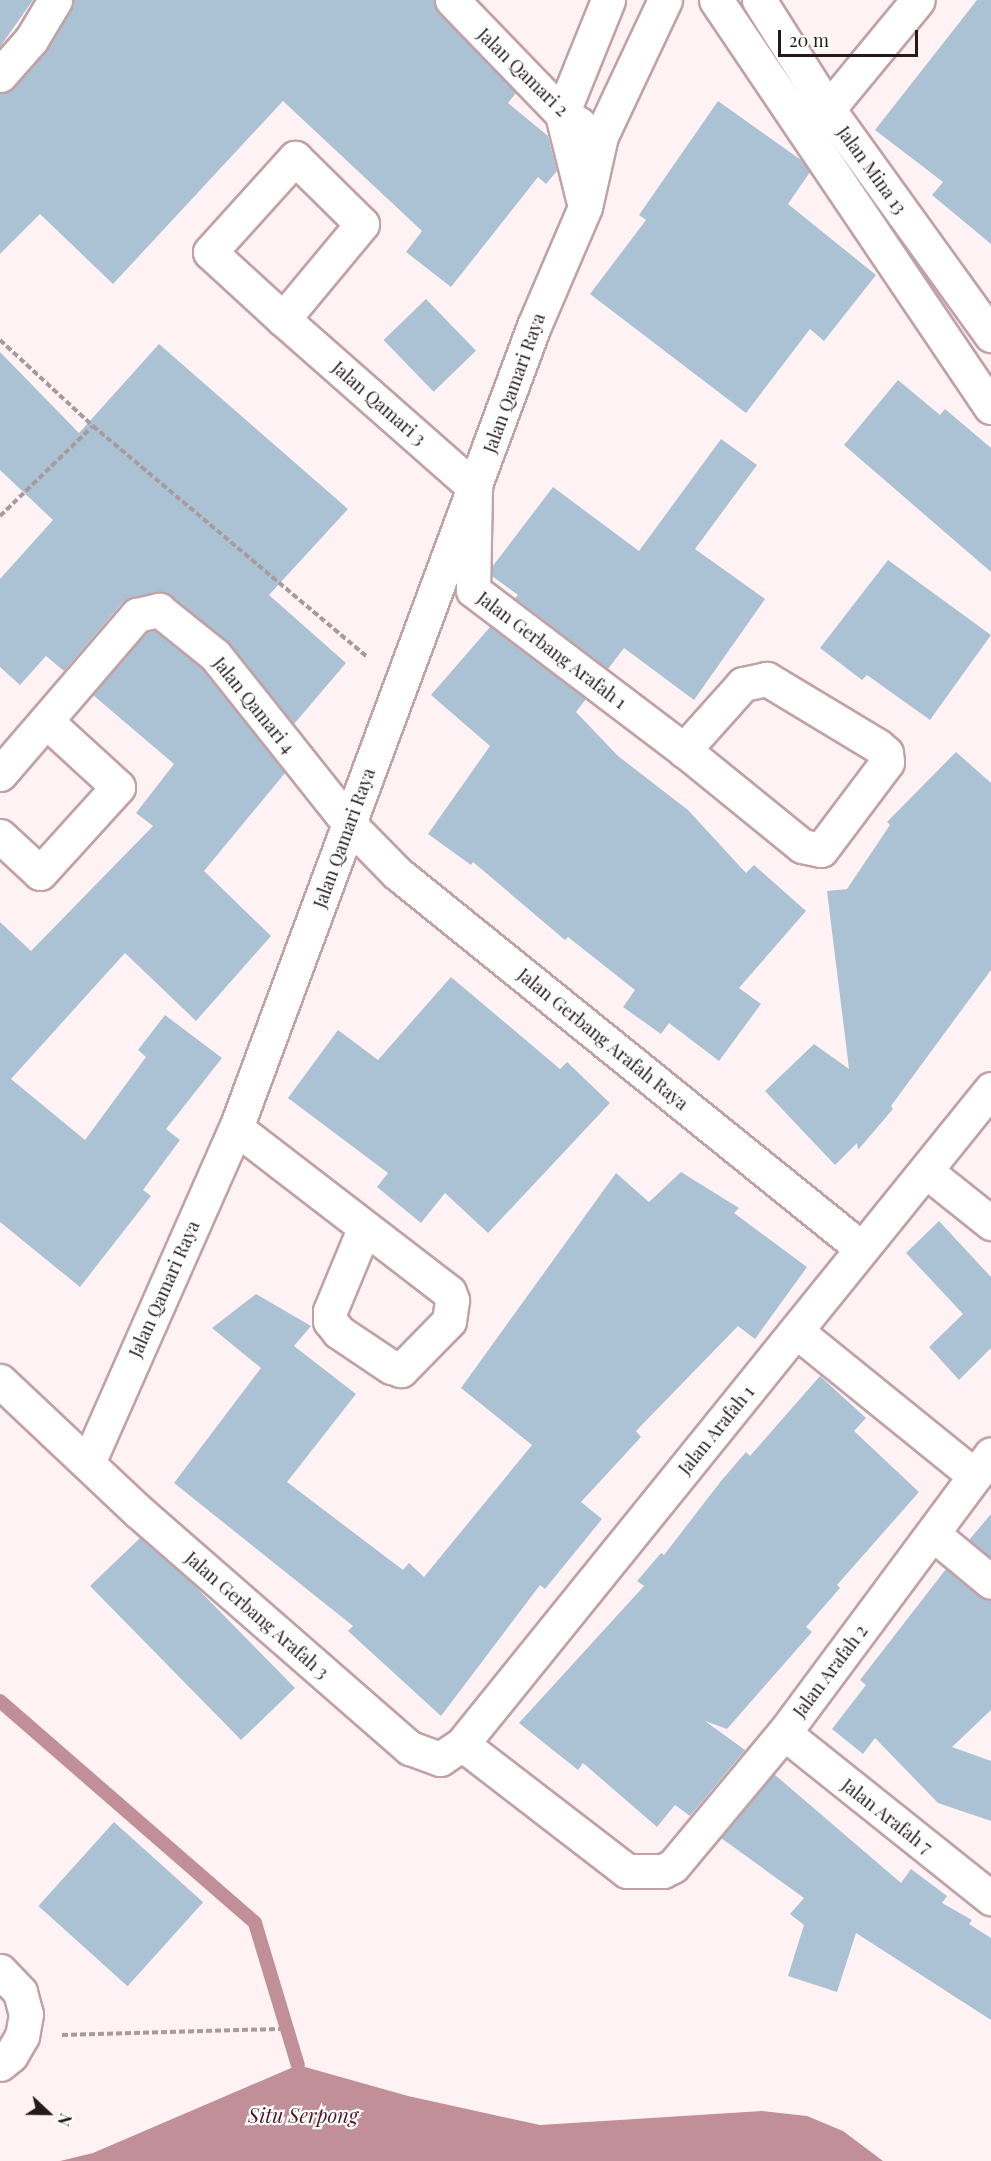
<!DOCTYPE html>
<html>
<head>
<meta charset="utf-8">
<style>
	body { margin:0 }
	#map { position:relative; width:991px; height:2161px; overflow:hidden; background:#fff2f4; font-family:"Playfair Display",serif }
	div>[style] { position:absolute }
	.water>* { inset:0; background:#c18f98 }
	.stream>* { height:14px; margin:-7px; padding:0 7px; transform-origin:7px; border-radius:7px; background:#c18f98 }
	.building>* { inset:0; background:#abc2d4; transform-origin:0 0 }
	.path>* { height:4px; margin-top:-2px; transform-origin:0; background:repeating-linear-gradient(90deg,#a79b9d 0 6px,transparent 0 9px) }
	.roads { filter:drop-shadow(2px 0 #c0a2a7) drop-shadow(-2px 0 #c0a2a7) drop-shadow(0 2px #c0a2a7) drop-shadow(0 -2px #c0a2a7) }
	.street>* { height:33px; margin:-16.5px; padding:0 16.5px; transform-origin:16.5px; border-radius:16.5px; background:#fff }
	span { translate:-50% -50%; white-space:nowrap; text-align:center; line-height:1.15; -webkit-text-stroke:4.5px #fff; paint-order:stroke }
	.street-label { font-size:18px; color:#24191b }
	.water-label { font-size:20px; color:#511426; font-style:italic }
	.north { position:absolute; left:18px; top:2083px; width:60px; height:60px; -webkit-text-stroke:4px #fff; paint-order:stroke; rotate:112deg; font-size:16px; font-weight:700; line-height:24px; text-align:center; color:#24191b }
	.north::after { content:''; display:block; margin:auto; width:21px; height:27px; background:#24191b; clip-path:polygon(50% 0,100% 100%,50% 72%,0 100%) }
	.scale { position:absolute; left:778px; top:30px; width:140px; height:27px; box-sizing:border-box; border:3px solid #24191b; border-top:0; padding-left:8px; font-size:18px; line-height:21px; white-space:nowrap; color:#24191b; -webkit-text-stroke:4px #fff; paint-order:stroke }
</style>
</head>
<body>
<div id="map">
	<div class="water">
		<i style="clip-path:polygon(298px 2065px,408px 2096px,540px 2125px,762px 2111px,807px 2116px,843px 2131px,883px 2161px,60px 2161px,93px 2153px)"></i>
	</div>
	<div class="stream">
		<i style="left:0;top:1701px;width:338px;rotate:41deg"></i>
		<i style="left:255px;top:1923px;width:148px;rotate:73.2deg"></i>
	</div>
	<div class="building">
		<i style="clip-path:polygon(0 0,33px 0,0 47px)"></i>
		<i style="clip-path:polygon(74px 0,434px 0,439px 13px,516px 93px,508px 103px,548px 136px,557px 171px,546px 184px,538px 177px,451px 287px,406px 252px,422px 231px,283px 101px,113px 284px,40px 214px,0 254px,0 93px,14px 87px,45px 52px)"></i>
		<i style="clip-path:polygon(977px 0,991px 0,991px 244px,932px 195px,943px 182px,875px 130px)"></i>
		<i style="clip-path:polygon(718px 101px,801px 160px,810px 172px,788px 204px,876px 275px,824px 341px,810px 329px,746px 413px,590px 294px,646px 220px,639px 215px)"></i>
		<i style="left:426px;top:299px;width:72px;height:59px;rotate:46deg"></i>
		<i style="clip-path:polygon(159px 344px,348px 509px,269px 595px,346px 663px,294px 724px,227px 641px,163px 592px,123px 602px,64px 671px,46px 656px,20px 685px,0 667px,0 579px,53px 520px,0 470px,0 352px,79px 433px)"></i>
		<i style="clip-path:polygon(898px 380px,940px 415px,945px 409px,991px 448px,991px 572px,844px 445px)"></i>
		<i style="clip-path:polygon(721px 439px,757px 465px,695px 549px,765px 599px,694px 700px,624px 648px,608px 669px,515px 598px,518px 595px,492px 576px,492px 567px,553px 487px,639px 551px)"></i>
		<i style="clip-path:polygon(888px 560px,991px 635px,930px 720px,867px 675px,862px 680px,820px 648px)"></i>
		<i style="clip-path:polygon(490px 627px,586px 699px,576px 712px,618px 756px,688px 810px,746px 873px,754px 865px,806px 911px,739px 988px,761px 1004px,719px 1061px,669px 1023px,661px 1034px,623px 1007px,635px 990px,568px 937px,565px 940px,473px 862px,471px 865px,428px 834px,490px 746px,431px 695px)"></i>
		<i style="clip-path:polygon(154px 630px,202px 668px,285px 773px,204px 871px,271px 936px,196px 1021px,125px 953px,11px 1079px,85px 1140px,146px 1057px,138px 1050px,165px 1015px,222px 1058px,166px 1129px,180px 1140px,143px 1190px,151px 1196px,80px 1287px,0 1222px,0 922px,31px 951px,153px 826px,136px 813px,174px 764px,93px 695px,147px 632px)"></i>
		<i style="clip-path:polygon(956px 752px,991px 783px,991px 970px,891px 1106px,893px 1109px,858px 1150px,857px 1143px,835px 1165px,765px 1091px,814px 1044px,849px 1069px,827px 891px,847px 889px,890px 825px,887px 822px)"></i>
		<i style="clip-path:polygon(451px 977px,560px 1069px,567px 1062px,610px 1103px,488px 1233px,445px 1193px,421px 1223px,377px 1187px,388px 1173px,288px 1098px,338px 1030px,378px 1060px)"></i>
		<i style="clip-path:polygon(681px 1172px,739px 1208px,734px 1213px,807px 1267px,755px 1339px,738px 1326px,636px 1431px,641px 1437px,581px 1502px,602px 1519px,545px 1589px,540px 1585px,441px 1716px,348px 1631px,353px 1626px,174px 1483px,261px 1368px,212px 1328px,256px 1294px,311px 1326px,294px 1346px,356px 1394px,287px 1482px,403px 1570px,409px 1563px,424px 1577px,532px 1445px,461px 1388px,616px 1173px,649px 1202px)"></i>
		<i style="clip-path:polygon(939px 1221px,991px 1277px,991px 1348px,959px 1380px,929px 1347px,963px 1314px,906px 1253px)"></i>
		<i style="clip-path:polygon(820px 1376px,866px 1418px,854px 1431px,919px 1492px,837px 1585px,840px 1588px,806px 1627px,812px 1632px,727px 1729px,705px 1721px,745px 1750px,690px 1816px,675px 1805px,657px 1827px,583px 1763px,578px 1770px,519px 1723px,644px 1586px,637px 1581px,661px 1553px,664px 1555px,721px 1481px,746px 1452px,750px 1456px)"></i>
		<i style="clip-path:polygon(991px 1514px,991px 1558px,969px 1540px)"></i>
		<i style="clip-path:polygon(140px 1538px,190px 1581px,295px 1688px,241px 1740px,90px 1586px)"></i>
		<i style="clip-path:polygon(946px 1569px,979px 1596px,991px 1600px,991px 1710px,952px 1747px,991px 1761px,991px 1821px,938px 1803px,875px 1738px,863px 1754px,832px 1729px,866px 1685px,860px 1680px)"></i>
		<i style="clip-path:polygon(774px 1774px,901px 1883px,911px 1869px,947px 1896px,942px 1903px,972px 1920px,969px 1924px,991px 1938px,991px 2020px,856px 1933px,837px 1992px,788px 1976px,804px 1925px,790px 1914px,804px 1898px,721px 1838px)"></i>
		<i style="left:114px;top:1822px;width:120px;height:113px;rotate:42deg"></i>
	</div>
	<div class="path">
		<i style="left:0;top:340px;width:127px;rotate:42.8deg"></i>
		<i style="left:93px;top:426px;width:358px;rotate:40.1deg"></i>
		<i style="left:0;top:516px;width:129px;rotate:-44.1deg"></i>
		<i style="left:62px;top:2035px;width:218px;rotate:-1.6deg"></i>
	</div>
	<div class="roads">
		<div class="street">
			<i style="left:452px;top:0;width:158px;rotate:46deg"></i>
			<i style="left:562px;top:114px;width:20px;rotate:30deg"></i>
			<i style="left:716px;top:0;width:491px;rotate:56deg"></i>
			<i style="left:759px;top:0;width:129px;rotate:57.7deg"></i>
			<i style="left:828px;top:109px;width:279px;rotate:54.2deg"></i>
			<i style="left:0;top:75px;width:47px;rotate:-48.5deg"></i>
			<i style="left:31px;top:40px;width:47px;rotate:-59deg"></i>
			<i style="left:828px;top:109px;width:141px;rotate:-50.5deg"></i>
			<i style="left:583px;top:199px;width:88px;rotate:-103.9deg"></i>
			<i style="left:562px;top:114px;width:123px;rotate:-68deg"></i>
			<i style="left:283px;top:319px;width:99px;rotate:-137.5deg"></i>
			<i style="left:210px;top:252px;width:127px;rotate:-47.9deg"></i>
			<i style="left:295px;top:158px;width:94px;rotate:44.6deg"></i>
			<i style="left:362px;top:224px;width:124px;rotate:129.7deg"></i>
			<i style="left:283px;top:319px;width:256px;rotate:41.4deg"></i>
			<i style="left:475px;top:488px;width:102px;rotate:91.1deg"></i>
			<i style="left:473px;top:590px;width:265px;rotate:37.2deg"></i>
			<i style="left:684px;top:750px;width:152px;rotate:39.1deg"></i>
			<i style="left:802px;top:846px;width:19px;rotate:12deg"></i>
			<i style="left:821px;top:850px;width:110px;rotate:-53.1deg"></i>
			<i style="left:887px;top:762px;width:9px;rotate:-96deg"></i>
			<i style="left:886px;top:753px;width:11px;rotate:-139deg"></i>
			<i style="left:878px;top:746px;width:130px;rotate:-148.9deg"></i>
			<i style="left:767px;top:679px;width:25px;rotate:168deg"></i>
			<i style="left:743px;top:684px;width:89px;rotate:131.8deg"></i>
			<i style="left:0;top:774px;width:210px;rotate:-49.3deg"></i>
			<i style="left:137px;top:615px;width:23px;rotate:-13deg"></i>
			<i style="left:159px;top:610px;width:72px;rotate:38.8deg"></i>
			<i style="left:215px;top:655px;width:217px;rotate:51.5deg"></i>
			<i style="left:350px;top:825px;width:67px;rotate:45.6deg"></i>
			<i style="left:397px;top:873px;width:597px;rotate:38.94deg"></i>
			<i style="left:0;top:836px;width:54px;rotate:42.8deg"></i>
			<i style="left:40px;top:873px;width:116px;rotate:-47.8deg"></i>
			<i style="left:118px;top:787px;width:96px;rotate:-137.5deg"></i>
			<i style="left:236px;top:1128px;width:269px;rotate:37.6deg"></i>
			<i style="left:449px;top:1292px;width:9px;rotate:69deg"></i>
			<i style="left:452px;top:1300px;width:21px;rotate:98deg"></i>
			<i style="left:449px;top:1321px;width:69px;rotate:134.4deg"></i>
			<i style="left:401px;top:1370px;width:10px;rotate:-163deg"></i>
			<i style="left:391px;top:1367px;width:63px;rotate:-146.1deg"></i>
			<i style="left:339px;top:1332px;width:14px;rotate:-129deg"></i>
			<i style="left:330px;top:1321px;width:10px;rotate:-90deg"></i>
			<i style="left:330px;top:1311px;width:89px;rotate:-67.5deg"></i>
			<i style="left:927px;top:1172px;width:82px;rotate:38.6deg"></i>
			<i style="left:796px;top:1331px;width:230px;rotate:39deg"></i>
			<i style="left:0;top:1381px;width:190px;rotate:43.3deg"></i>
			<i style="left:138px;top:1511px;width:361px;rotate:41.1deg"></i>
			<i style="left:410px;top:1748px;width:32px;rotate:20deg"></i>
			<i style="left:440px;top:1759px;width:27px;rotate:-34deg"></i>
			<i style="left:462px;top:1744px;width:842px;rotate:-51.07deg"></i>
			<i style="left:88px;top:1463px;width:366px;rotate:-66.2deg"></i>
			<i style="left:236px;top:1128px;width:856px;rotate:-69.62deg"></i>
			<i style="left:534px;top:326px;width:129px;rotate:-66.8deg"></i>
			<i style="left:585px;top:207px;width:73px;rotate:-77.3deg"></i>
			<i style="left:601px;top:136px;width:150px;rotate:-64.8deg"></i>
			<i style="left:933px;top:1534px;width:75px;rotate:39.6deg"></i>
			<i style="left:784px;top:1733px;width:265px;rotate:38.6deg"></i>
			<i style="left:462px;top:1744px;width:208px;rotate:37.6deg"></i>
			<i style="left:627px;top:1871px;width:36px"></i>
			<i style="left:663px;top:1871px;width:11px;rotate:-27deg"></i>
			<i style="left:673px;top:1866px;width:173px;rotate:-50.2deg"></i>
			<i style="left:784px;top:1733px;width:347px;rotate:-53.4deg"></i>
			<i style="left:0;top:1971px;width:29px;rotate:46deg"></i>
			<i style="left:20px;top:1992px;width:23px;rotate:75deg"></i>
			<i style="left:26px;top:2014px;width:22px;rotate:100deg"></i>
			<i style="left:22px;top:2036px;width:22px;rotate:120deg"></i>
			<i style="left:11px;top:2055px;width:14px;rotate:141deg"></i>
		</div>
	</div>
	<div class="street-label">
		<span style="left:523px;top:72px;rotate:44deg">Jalan Qamari 2</span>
		<span style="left:872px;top:170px;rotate:54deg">Jalan Mina 13</span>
		<span style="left:514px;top:383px;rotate:-70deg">Jalan Qamari Raya</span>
		<span style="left:379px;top:403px;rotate:41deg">Jalan Qamari 3</span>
		<span style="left:552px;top:650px;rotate:37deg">Jalan Gerbang Arafah 1</span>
		<span style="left:254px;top:705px;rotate:51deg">Jalan Qamari 4</span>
		<span style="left:344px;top:838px;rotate:-70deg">Jalan Qamari Raya</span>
		<span style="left:603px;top:1039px;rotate:39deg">Jalan Gerbang Arafah Raya</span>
		<span style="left:164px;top:1289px;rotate:-66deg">Jalan Qamari Raya</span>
		<span style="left:716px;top:1430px;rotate:-51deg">Jalan Arafah 1</span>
		<span style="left:257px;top:1615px;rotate:41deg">Jalan Gerbang Arafah 3</span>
		<span style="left:830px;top:1671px;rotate:-53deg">Jalan Arafah 2</span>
		<span style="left:887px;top:1816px;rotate:38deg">Jalan Arafah 7</span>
	</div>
	<div class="water-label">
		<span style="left:303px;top:2114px">Situ Serpong</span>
	</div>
	<div class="north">N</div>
	<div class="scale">20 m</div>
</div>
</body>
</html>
